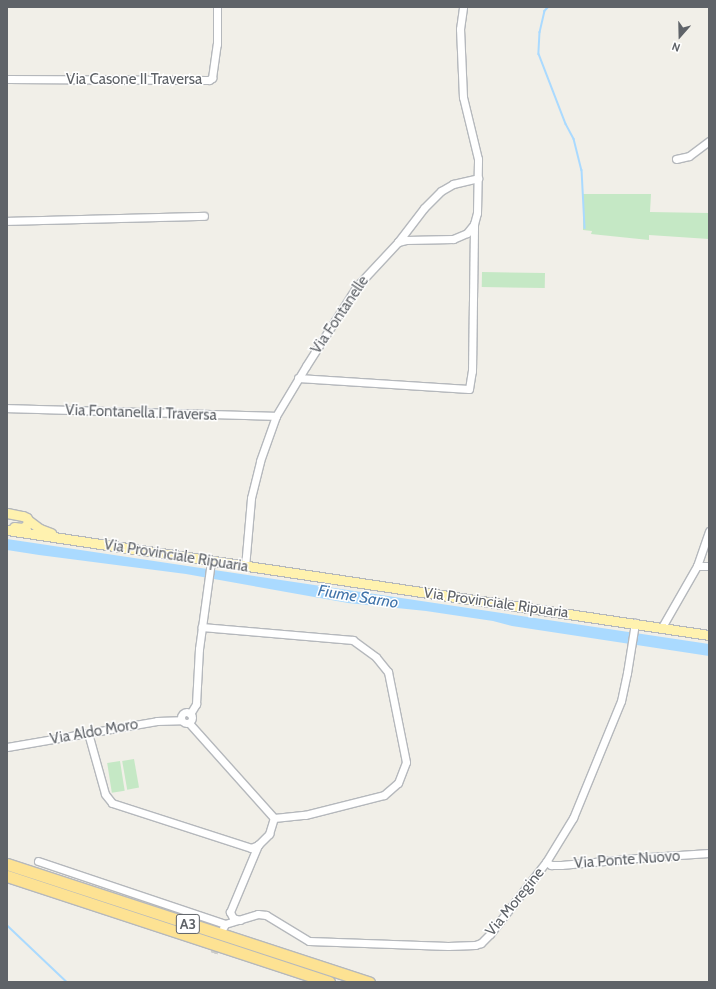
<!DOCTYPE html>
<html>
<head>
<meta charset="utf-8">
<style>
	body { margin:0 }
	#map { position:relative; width:716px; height:989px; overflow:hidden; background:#f1efe8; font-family:Cabin,sans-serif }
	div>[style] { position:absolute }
	.green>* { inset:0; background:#c5e8c5; transform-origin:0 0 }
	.water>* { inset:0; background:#aadaff }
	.stream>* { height:1.5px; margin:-0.75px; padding:0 0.75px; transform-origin:0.75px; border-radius:0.75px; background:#aadaff }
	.minor-tunnel>* { height:7px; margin-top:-3.5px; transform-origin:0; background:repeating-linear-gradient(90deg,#ccccc8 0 7px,transparent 0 10.5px) }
	.roads { filter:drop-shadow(1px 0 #b5b8bc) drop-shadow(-1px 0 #b5b8bc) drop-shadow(0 1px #b5b8bc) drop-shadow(0 -1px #b5b8bc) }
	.minor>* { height:7px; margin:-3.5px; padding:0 3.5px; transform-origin:3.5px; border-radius:3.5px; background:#fff }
	.minor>.ring { margin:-3.5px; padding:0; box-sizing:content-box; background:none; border:7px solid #fff; border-radius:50% }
	.major>* { height:9px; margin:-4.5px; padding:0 4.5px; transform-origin:4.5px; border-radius:4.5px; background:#fff2af }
	.highway>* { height:11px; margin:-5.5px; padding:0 5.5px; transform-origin:5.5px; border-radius:5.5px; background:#fde293 }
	span { translate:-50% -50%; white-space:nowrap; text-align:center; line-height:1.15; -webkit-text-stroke:3px #fff; paint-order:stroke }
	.shield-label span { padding:1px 3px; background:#fff; border:1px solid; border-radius:3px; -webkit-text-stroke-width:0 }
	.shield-label { font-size:14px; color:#5f6368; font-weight:700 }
	.street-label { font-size:15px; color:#5f6368 }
	.water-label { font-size:16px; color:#4174aa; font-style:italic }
	.frame { position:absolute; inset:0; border:8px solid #5f6368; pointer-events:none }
	.north { position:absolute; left:660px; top:16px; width:40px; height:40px; -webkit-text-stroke:3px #fff; paint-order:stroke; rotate:200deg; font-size:11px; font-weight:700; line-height:16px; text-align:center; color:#5f6368 }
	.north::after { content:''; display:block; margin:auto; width:14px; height:18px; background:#5f6368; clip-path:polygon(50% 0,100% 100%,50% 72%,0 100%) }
</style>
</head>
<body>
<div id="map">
	<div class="green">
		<i style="clip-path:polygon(583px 194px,651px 194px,650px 212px,709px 213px,709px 239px,649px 235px,649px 240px,591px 234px,592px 231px,583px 230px)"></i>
		<i style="left:482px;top:272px;width:63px;height:15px;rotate:1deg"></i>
		<i style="left:134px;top:759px;width:29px;height:12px;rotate:80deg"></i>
		<i style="left:120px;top:761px;width:30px;height:13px;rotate:81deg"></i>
	</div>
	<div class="water">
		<i style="clip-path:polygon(7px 539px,709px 644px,709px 656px,512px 626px,493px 621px,426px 611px,348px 603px,186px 574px,39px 555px,7px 550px)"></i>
	</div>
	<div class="stream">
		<i style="left:549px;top:7px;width:6px;rotate:135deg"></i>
		<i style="left:545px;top:11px;width:22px;rotate:103deg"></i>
		<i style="left:540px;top:32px;width:22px;rotate:93deg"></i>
		<i style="left:539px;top:54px;width:75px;rotate:68.9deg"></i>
		<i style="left:566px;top:124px;width:17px;rotate:62deg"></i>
		<i style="left:574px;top:139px;width:32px;rotate:76deg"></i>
		<i style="left:582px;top:170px;width:58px;rotate:87deg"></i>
		<i style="left:7px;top:925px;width:83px;rotate:43.5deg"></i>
	</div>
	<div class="minor-tunnel">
		<i style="left:214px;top:953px;width:23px;rotate:-70deg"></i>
	</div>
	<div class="roads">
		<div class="minor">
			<i style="left:7px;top:79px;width:202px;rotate:0.3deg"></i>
			<i style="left:209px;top:80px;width:4px;rotate:-34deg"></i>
			<i style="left:212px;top:78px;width:34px;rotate:-82deg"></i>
			<i style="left:217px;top:44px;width:37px;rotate:-90deg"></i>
			<i style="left:676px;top:159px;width:13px;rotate:-13deg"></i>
			<i style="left:689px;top:156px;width:25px;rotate:-37deg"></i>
			<i style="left:7px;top:221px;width:197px;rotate:-1.5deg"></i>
			<i style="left:398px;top:242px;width:43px;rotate:-52.6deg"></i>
			<i style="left:424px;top:208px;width:24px;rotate:-45deg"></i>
			<i style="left:441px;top:191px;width:14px;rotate:-30deg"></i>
			<i style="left:453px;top:184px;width:26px;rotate:-13deg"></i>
			<i style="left:298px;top:378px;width:171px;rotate:3.7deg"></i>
			<i style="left:469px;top:389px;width:18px;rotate:-81deg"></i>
			<i style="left:472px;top:371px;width:147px;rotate:-89.2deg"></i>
			<i style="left:7px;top:408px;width:269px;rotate:1.7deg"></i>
			<i style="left:697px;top:566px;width:12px"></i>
			<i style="left:245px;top:567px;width:69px;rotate:-85deg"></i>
			<i style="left:251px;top:498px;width:38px;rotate:-76deg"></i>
			<i style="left:260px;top:461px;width:48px;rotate:-70.4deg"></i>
			<i style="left:276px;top:416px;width:58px;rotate:-59deg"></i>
			<i style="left:306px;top:366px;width:95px;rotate:-57.5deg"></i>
			<i style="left:357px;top:286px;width:60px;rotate:-47deg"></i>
			<i style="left:398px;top:242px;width:8px;rotate:-14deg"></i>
			<i style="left:406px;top:240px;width:47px;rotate:-1.2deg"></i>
			<i style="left:453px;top:239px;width:15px;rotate:-23deg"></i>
			<i style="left:467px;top:233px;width:11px;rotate:-52deg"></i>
			<i style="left:474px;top:224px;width:11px;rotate:-75deg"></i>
			<i style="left:477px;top:213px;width:54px;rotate:-88.9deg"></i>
			<i style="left:478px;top:159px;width:64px;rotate:-103.6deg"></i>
			<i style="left:463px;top:97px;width:68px;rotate:-92.5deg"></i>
			<i style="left:460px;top:29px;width:22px;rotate:-82deg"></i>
			<i style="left:662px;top:627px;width:70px;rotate:-60.2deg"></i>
			<i style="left:697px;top:566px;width:37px;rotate:-71deg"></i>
			<i class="ring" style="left:181.5px;top:712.5px;width:4px;height:4px"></i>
			<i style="left:190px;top:714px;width:12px;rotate:-59deg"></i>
			<i style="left:196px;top:704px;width:55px;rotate:-86.9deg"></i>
			<i style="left:199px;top:649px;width:89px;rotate:-82.2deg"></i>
			<i style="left:189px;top:723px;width:127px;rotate:48.2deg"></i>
			<i style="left:274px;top:818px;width:31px;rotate:-6deg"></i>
			<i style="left:305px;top:815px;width:81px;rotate:-14.2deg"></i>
			<i style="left:384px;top:795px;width:18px;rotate:-41deg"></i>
			<i style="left:398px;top:783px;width:22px;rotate:-69deg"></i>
			<i style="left:406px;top:762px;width:92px;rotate:-101.3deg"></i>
			<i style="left:388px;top:672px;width:19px;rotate:-129deg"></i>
			<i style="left:376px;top:657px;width:29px;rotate:-144deg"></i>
			<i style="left:353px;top:640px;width:152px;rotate:-175.1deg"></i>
			<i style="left:88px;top:733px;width:63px;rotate:74.4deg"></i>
			<i style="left:105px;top:794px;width:11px;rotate:52deg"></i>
			<i style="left:112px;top:803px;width:146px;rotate:17.9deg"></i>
			<i style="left:251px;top:848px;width:8px;rotate:-23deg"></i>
			<i style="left:7px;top:747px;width:152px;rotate:-9.8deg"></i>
			<i style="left:157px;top:721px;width:24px;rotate:-2deg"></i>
			<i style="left:38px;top:861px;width:197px;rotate:18.6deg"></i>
			<i style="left:546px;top:862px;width:6px;rotate:31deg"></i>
			<i style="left:551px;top:865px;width:10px"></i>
			<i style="left:561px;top:865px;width:88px;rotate:-5.2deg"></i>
			<i style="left:649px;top:857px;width:60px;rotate:-3.8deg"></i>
			<i style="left:240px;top:920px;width:7px;rotate:-164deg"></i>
			<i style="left:233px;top:918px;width:7px;rotate:-117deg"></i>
			<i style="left:230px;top:912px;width:73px;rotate:-67.3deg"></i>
			<i style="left:258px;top:845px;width:16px;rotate:-45deg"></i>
			<i style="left:269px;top:834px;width:17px;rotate:-73deg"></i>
			<i style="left:223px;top:928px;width:4px;rotate:-63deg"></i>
			<i style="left:225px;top:924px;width:34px;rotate:-17deg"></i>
			<i style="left:258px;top:914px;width:8px;rotate:7deg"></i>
			<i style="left:266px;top:915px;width:50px;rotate:31.2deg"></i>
			<i style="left:309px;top:941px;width:139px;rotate:2.1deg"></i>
			<i style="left:448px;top:946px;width:27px;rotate:-2deg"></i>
			<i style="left:475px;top:945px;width:6px;rotate:-18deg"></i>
			<i style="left:481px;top:943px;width:13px;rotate:-45deg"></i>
			<i style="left:490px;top:934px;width:91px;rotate:-52.1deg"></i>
			<i style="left:546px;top:862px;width:52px;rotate:-58.5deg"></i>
			<i style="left:573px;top:818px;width:126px;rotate:-67.7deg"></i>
			<i style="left:621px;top:701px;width:29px;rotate:-78deg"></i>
			<i style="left:627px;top:673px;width:51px;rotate:-80.9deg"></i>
		</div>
		<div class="major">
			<i style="left:7px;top:513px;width:16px;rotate:11deg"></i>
			<i style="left:23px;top:516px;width:4px;rotate:27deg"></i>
			<i style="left:27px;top:518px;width:4px;rotate:76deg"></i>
			<i style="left:28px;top:522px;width:4px;rotate:117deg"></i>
			<i style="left:26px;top:526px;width:4px;rotate:153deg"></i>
			<i style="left:22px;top:528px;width:8px;rotate:-173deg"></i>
			<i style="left:28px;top:520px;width:15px;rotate:37deg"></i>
			<i style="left:40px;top:529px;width:12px;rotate:20deg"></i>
			<i style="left:7px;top:530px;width:710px;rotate:8.51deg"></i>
		</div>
		<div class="highway">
			<i style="left:7px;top:864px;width:381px;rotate:18.1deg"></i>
			<i style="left:7px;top:876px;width:339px;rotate:18.2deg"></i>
		</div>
	</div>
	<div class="shield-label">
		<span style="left:188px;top:924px">A3</span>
	</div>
	<div class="street-label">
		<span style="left:134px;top:80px">Via Casone II Traversa</span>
		<span style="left:340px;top:315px;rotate:-56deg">Via Fontanelle</span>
		<span style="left:141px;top:413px;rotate:2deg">Via Fontanella I Traversa</span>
		<span style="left:176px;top:556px;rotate:9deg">Via Provinciale Ripuaria</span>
		<span style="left:496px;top:603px;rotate:8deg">Via Provinciale Ripuaria</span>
		<span style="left:94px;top:732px;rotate:-10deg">Via Aldo Moro</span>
		<span style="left:627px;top:860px;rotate:-4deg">Via Ponte Nuovo</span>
		<span style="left:515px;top:902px;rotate:-51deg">Via Moregine</span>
	</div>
	<div class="water-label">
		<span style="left:358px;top:597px;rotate:9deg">Fiume Sarno</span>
	</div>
	<div class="frame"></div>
	<div class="north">N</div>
</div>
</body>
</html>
